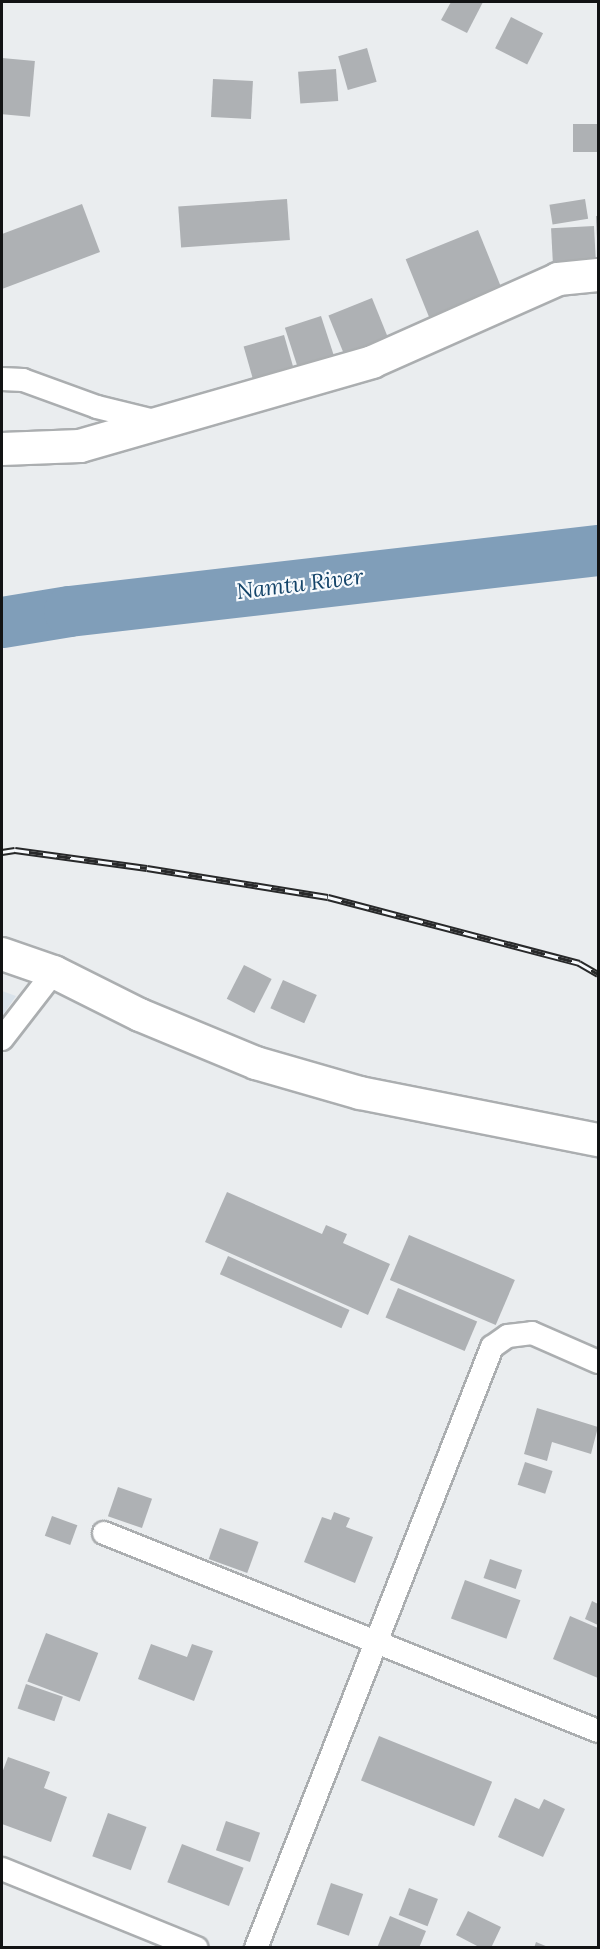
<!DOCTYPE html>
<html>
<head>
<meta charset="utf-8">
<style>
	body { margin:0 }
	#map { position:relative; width:600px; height:1949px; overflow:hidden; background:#eaedef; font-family:Lora,serif }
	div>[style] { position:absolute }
	.built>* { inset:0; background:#dae3eb }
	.river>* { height:51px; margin:-25.5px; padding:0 25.5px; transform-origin:25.5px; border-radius:25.5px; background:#809eb9 }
	.building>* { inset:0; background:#aeb1b4; transform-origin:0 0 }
	.roads { filter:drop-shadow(2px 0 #abaeb0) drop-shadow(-2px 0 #abaeb0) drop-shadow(0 2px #abaeb0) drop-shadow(0 -2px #abaeb0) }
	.street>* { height:22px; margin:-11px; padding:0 11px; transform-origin:11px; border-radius:11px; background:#fff }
	.secondary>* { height:32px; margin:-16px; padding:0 16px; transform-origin:16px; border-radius:16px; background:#fff }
	.rail>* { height:7px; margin-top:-3.5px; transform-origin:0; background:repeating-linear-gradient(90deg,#f7fafd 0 14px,#28292a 0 28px); box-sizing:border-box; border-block:2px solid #28292a }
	span { translate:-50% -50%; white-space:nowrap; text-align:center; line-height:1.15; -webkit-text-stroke:4.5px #f7fafd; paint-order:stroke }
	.water-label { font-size:22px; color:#144469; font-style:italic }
	.frame { position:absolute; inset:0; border:3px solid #121314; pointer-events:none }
</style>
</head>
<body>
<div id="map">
	<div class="built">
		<i style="clip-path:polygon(2px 991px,16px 996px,2px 1016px)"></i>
	</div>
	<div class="river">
		<i style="left:2px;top:622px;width:68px;rotate:-9.3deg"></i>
		<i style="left:69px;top:611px;width:533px;rotate:-6.58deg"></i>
	</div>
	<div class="building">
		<i style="clip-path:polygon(451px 2px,483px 2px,467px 33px,441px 20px)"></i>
		<i style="left:511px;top:17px;width:36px;height:35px;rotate:27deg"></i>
		<i style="left:367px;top:48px;width:35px;height:30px;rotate:74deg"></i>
		<i style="left:2px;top:58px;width:33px;height:56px;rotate:5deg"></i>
		<i style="left:336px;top:69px;width:32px;height:38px;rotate:86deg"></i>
		<i style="left:213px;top:79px;width:40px;height:38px;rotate:3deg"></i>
		<i style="left:598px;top:124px;width:28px;height:25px;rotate:90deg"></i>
		<i style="left:287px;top:199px;width:41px;height:109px;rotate:86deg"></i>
		<i style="left:585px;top:199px;width:20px;height:36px;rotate:81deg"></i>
		<i style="clip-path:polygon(82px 204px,100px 252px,2px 289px,2px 234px)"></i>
		<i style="clip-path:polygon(596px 216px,598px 216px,598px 238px,597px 238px)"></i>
		<i style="left:594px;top:226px;width:34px;height:43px;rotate:87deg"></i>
		<i style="left:478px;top:230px;width:64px;height:78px;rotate:68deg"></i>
		<i style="left:372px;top:298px;width:42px;height:47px;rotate:68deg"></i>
		<i style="left:321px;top:316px;width:45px;height:38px;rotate:72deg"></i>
		<i style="left:284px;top:335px;width:36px;height:42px;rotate:74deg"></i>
		<i style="left:244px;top:965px;width:31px;height:38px;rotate:27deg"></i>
		<i style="left:283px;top:980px;width:37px;height:31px;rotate:24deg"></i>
		<i style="clip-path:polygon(227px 1192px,322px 1234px,326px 1225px,347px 1234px,343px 1243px,390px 1264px,368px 1315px,205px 1242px)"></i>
		<i style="left:409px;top:1235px;width:115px;height:49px;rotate:23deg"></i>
		<i style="left:228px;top:1256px;width:133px;height:20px;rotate:24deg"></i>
		<i style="left:398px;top:1288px;width:86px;height:32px;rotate:23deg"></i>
		<i style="clip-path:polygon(537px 1408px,598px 1427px,591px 1454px,552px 1442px,547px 1461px,524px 1454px)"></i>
		<i style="left:525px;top:1462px;width:29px;height:24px;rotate:18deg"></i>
		<i style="left:118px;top:1487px;width:36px;height:31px;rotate:19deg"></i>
		<i style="clip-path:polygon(334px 1512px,350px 1518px,346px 1527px,373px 1537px,355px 1583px,304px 1562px,322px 1517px,331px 1520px)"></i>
		<i style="left:52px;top:1516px;width:27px;height:21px;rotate:20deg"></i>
		<i style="left:220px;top:1528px;width:41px;height:33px;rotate:20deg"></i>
		<i style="left:490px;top:1559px;width:34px;height:20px;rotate:19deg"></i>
		<i style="left:465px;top:1580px;width:59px;height:41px;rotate:20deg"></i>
		<i style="clip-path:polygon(592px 1601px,598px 1604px,598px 1625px,585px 1619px)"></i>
		<i style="clip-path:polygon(570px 1616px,598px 1628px,598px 1678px,553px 1659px)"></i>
		<i style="left:46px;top:1633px;width:56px;height:52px;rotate:21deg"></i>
		<i style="clip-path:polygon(151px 1644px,187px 1657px,192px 1644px,213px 1651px,194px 1701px,138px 1679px)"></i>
		<i style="left:26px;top:1684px;width:39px;height:26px;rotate:19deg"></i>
		<i style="left:379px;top:1736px;width:122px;height:48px;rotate:22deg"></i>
		<i style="clip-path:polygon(8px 1757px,50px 1772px,44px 1788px,67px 1797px,51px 1842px,2px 1824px,2px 1773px)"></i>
		<i style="clip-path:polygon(515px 1798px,539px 1809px,544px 1799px,565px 1809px,543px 1857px,498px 1837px)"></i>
		<i style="left:108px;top:1813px;width:41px;height:46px;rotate:20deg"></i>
		<i style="left:226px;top:1821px;width:36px;height:31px;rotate:19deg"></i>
		<i style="left:182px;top:1844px;width:66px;height:41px;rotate:21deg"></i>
		<i style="left:331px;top:1883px;width:34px;height:44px;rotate:19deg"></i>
		<i style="left:409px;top:1888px;width:31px;height:29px;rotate:21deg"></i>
		<i style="clip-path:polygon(468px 1911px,501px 1927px,491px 1948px,481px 1948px,456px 1935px)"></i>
		<i style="clip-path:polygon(390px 1916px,426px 1931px,419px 1948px,377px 1948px)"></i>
		<i style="clip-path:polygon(536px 1942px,548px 1947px,548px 1948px,534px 1948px)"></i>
	</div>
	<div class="roads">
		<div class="street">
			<i style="left:2px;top:379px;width:21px;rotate:3deg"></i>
			<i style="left:23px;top:380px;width:79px;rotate:20deg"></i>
			<i style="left:97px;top:407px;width:63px;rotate:13.8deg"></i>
			<i style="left:2px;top:1039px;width:85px;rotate:-52.2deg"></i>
			<i style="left:104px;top:1533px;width:532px;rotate:21.84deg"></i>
			<i style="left:2px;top:1869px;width:210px;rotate:22.1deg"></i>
			<i style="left:256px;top:1948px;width:646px;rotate:-68.56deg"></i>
			<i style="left:492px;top:1347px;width:19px;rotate:-35deg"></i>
			<i style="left:508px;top:1336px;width:24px;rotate:-7deg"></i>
			<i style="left:532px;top:1333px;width:72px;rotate:23.7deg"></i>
		</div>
		<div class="secondary">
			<i style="left:2px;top:449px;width:78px;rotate:-2.2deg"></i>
			<i style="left:80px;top:446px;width:304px;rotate:-16deg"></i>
			<i style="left:372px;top:362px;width:204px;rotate:-24deg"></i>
			<i style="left:558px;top:279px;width:40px;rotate:-5.7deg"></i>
			<i style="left:2px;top:954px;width:55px;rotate:19.1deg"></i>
			<i style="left:54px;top:972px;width:96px;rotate:26.6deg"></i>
			<i style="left:140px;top:1015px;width:126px;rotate:22.5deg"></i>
			<i style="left:256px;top:1063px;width:108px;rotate:16.1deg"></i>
			<i style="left:360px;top:1093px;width:243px;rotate:11.2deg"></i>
		</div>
	</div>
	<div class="rail">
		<i style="left:2px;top:852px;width:13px;rotate:-9deg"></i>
		<i style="left:15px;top:850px;width:133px;rotate:7.8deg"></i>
		<i style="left:147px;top:868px;width:183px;rotate:9.1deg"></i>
		<i style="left:328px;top:897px;width:260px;rotate:14.7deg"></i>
		<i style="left:579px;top:963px;width:22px;rotate:30deg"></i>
	</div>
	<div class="water-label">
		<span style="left:300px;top:584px;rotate:-7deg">Namtu River</span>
	</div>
	<div class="frame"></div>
</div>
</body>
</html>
